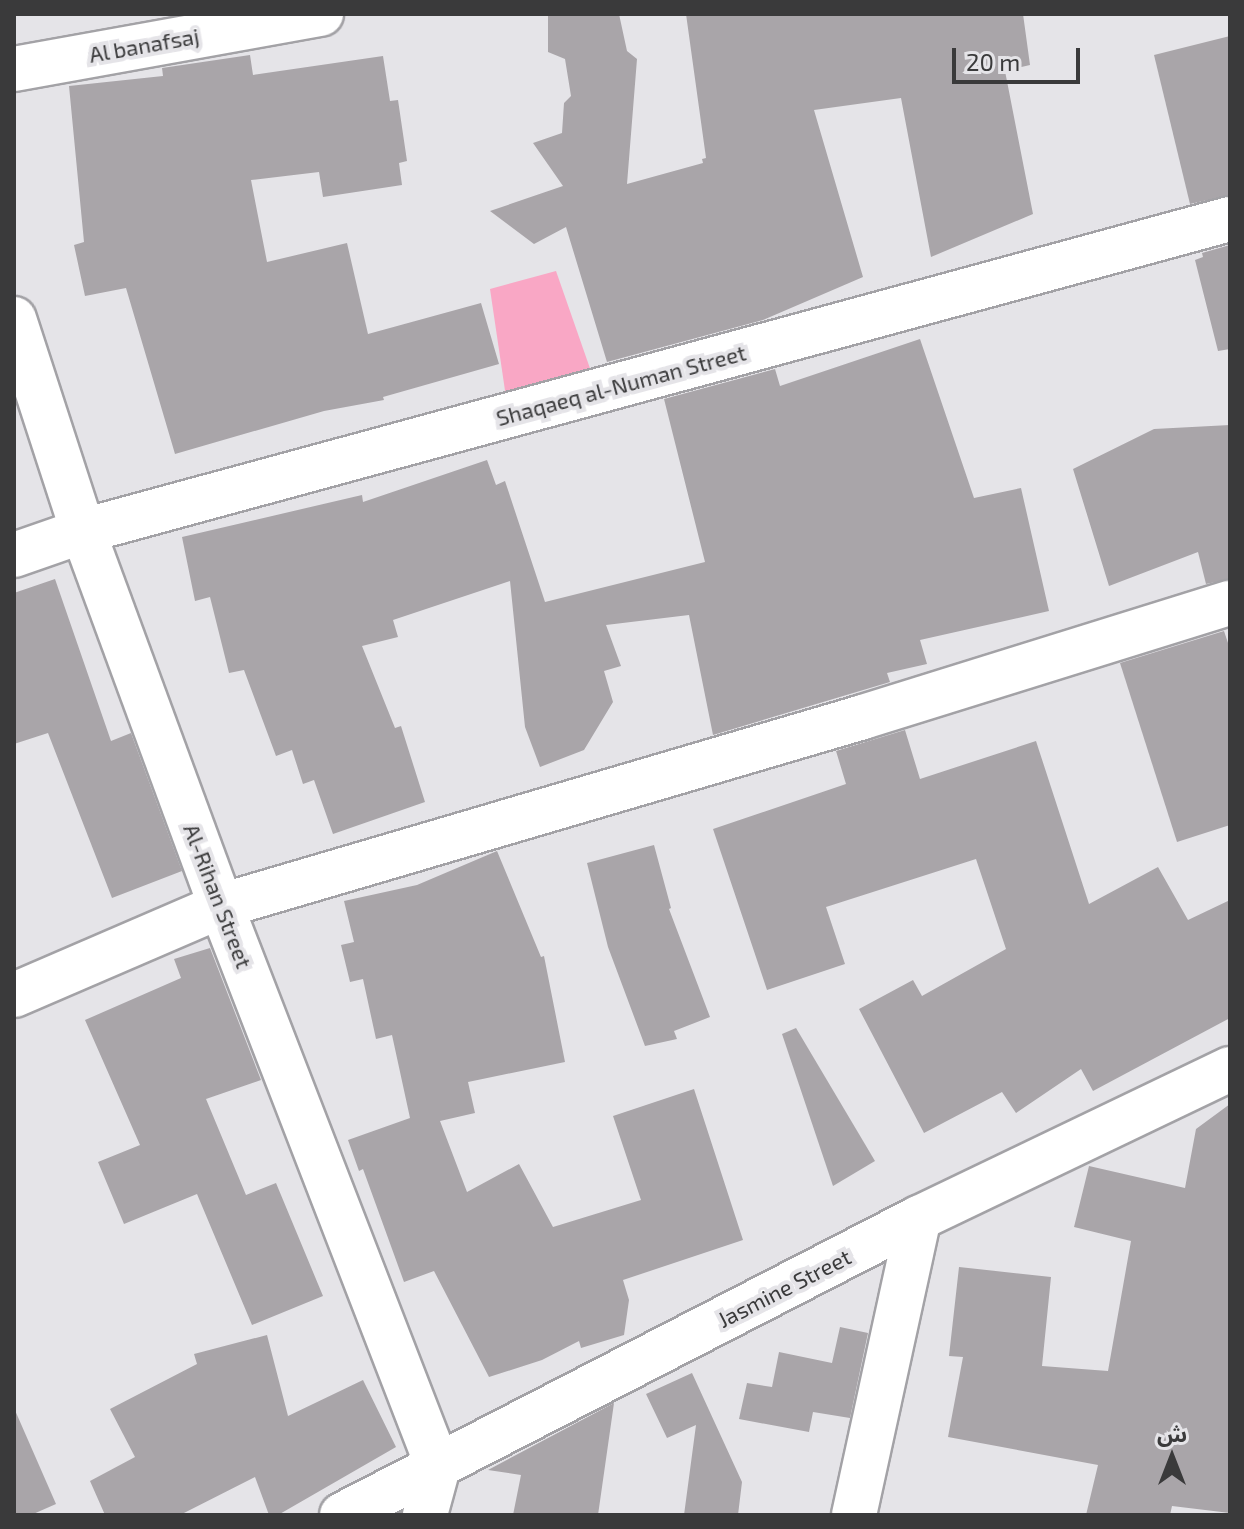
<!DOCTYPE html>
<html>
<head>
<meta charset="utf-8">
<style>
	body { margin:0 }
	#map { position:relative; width:1244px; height:1529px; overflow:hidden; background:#e5e4e8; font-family:"Exo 2","Noto Sans Arabic",sans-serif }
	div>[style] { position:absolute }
	.green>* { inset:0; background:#f9a7c5 }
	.building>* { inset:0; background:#a9a5a9 }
	.roads { filter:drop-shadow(2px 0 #a3a2a6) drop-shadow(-2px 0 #a3a2a6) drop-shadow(0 2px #a3a2a6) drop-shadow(0 -2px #a3a2a6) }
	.minor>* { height:44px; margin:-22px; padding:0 22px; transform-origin:22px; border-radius:22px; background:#fff }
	span { translate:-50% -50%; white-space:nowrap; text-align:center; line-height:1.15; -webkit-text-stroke:8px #e5e4e8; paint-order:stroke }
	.street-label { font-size:22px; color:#3a3a3b }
	.frame { position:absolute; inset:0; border:16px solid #3a3a3b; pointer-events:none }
	.north { position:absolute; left:1132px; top:1417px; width:80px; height:80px; -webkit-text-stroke:6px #e5e4e8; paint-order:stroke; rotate:0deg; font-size:22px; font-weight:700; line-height:32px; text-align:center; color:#3a3a3b }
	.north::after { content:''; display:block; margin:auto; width:28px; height:36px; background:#3a3a3b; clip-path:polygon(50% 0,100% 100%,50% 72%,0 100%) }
	.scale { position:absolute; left:952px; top:48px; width:128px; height:36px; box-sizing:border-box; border:4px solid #3a3a3b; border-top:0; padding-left:10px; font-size:24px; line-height:28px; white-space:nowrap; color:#3a3a3b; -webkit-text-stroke:6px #e5e4e8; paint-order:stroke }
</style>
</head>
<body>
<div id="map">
	<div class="green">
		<i style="clip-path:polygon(556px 271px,593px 377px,507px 404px,490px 289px)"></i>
	</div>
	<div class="building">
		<i style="clip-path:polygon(548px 14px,619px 14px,627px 51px,637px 59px,627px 184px,703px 163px,702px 159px,706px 158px,686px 14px,1023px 14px,1030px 65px,1005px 71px,1033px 214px,931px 257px,901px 98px,814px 110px,863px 277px,763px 320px,607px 362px,566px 227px,534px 244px,490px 211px,563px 186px,533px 143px,562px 133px,564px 103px,571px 96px,565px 59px,548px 52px)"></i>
		<i style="clip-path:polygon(1230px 36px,1230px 195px,1190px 204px,1154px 55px)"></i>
		<i style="clip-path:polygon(250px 55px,253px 75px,383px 56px,390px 101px,398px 100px,407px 161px,399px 163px,402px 185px,323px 197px,319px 172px,251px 180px,267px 262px,347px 243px,368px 334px,481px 303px,499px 364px,383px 397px,384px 400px,324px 411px,175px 454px,126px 288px,85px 296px,74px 245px,84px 242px,69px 86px,163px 76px,162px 68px)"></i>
		<i style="clip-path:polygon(1230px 245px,1230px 349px,1218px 351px,1195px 260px,1203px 257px,1202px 253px)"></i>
		<i style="clip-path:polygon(920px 339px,974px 498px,1021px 488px,1049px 611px,920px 640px,927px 664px,887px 673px,890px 682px,713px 735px,689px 615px,606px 625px,621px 666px,604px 671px,613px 702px,584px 750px,540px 767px,525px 727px,510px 581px,393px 620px,398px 637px,362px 646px,395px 728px,401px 726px,425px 802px,333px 834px,314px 780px,303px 784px,292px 750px,276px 756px,244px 670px,229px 673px,210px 597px,195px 601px,182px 537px,362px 495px,363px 502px,487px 460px,496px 485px,505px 481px,545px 602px,705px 562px,664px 399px,775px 369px,780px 386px)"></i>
		<i style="clip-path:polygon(1230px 425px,1230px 579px,1206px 584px,1198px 552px,1109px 586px,1073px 469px,1154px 429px)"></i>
		<i style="clip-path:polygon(55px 579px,111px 741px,131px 733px,182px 871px,112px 898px,48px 733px,14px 744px,14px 593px)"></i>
		<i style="clip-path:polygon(1224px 631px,1230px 649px,1230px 825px,1177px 842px,1120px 663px)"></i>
		<i style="clip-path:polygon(905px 730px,920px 779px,1036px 741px,1089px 904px,1158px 867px,1188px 920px,1230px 900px,1230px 1018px,1093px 1091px,1081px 1069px,1016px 1113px,1002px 1092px,924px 1133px,859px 1009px,913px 980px,922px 996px,1006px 949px,976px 859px,826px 907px,845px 964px,767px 990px,713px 829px,846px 784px,836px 751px)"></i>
		<i style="clip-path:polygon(654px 845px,671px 908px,669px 909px,710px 1017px,674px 1031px,677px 1039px,645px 1046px,608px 947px,587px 863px)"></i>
		<i style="clip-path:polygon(497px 851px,541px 957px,544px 956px,565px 1062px,468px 1082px,475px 1113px,440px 1121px,467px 1192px,519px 1164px,553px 1227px,641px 1200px,613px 1116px,694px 1089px,743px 1240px,623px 1280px,629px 1300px,624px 1335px,581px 1348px,579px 1341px,542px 1360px,489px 1377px,434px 1271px,404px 1282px,363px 1169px,359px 1171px,348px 1140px,410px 1118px,392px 1035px,376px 1039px,363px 979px,350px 982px,341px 945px,354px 942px,344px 901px,417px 885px)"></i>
		<i style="clip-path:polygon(210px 948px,261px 1080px,206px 1099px,246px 1195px,276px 1183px,323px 1296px,252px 1325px,197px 1194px,124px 1224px,98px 1162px,140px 1145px,85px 1020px,181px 978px,174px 959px)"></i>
		<i style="clip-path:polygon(796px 1028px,875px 1161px,833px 1186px,782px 1034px)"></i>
		<i style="clip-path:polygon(1230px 1104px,1230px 1513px,1172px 1506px,1170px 1515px,1086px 1515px,1098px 1465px,948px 1437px,963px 1357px,949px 1356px,959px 1267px,1051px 1277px,1042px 1366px,1108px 1371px,1131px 1241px,1074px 1227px,1089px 1166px,1185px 1188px,1196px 1129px)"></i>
		<i style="clip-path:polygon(840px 1327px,868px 1333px,850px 1418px,813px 1412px,809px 1432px,739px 1419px,747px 1383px,772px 1387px,779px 1352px,832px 1363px)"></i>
		<i style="clip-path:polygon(267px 1335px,288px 1416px,363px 1380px,396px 1447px,278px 1515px,269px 1515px,255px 1477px,180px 1515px,105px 1515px,90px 1481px,135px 1457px,110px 1409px,197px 1364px,194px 1354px)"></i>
		<i style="clip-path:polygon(692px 1373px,742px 1482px,738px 1515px,684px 1515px,696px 1425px,667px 1438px,646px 1394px)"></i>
		<i style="clip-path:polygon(614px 1403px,598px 1515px,513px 1515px,521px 1475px,488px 1470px)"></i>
		<i style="clip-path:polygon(14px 1408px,56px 1504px,31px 1515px,14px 1515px)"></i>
	</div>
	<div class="roads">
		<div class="minor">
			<i style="left:14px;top:69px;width:312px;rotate:-10.2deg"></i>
			<i style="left:14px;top:319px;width:223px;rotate:72deg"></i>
			<i style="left:83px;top:531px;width:400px;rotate:69.8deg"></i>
			<i style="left:221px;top:906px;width:602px;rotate:68.85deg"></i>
			<i style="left:438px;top:1467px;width:50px;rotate:105.2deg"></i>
			<i style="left:14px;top:555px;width:73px;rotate:-19.2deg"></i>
			<i style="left:83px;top:531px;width:1189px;rotate:-15.22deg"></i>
			<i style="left:14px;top:995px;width:225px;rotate:-23.3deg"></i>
			<i style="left:221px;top:906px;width:669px;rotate:-16.4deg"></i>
			<i style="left:863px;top:717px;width:384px;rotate:-17.3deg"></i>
			<i style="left:342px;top:1515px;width:649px;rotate:-27.24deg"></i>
			<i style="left:919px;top:1218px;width:345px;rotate:-25.6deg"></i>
			<i style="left:854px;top:1515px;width:304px;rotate:-77.7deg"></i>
		</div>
	</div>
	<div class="street-label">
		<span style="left:144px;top:45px;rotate:-10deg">Al banafsaj</span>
		<span style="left:621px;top:385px;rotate:-15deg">Shaqaeq al-Numan Street</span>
		<span style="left:218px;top:896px;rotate:69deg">Al-Rihan Street</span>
		<span style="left:784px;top:1288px;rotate:-27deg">Jasmine Street</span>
	</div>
	<div class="frame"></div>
	<div class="north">ش</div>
	<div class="scale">20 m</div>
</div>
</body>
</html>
